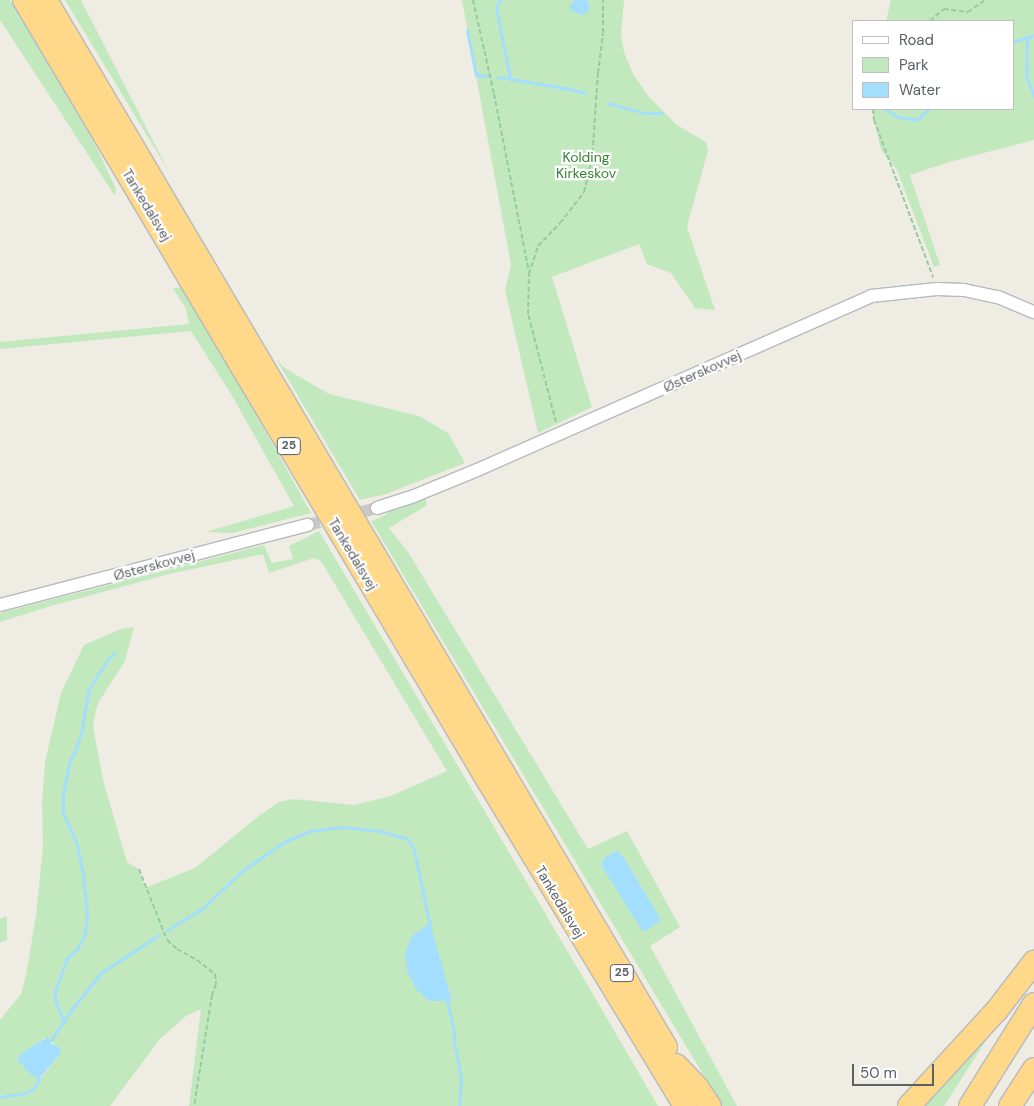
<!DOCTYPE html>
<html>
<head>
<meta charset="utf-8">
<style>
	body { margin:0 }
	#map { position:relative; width:1034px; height:1106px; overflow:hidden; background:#efece3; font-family:"DM Sans",sans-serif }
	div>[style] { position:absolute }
	.green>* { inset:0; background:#c2e8be }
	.water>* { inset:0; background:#a3deff }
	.stream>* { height:3px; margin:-1.5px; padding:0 1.5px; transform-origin:1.5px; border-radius:1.5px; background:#a3deff }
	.street-tunnel>* { height:12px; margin-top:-6px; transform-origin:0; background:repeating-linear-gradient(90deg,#cac9c4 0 12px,transparent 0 18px) }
	.path>* { height:2px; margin-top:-1px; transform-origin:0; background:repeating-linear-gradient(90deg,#97caa1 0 5px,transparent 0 7.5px) }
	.roads { filter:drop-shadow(1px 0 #b6babe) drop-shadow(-1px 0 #b6babe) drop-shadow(0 1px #b6babe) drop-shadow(0 -1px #b6babe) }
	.street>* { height:12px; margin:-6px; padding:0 6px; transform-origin:6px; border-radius:6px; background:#fff }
	.highway>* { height:22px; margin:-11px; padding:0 11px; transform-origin:11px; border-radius:11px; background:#ffd88a }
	span { translate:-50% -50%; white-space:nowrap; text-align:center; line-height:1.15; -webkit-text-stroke:4.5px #fff; paint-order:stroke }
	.shield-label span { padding:1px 4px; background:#fff; border:1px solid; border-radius:4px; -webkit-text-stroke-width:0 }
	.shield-label { font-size:12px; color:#5b6065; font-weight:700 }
	.park-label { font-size:14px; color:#31822f }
	.street-label { font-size:14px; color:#5b6065 }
	.legend { position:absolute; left:852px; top:20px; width:162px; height:90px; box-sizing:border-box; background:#fff; border:1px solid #bdbfc1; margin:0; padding:6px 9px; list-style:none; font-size:15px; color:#5b6065 }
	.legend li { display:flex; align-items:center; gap:10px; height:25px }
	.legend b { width:25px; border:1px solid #bdbfc1 }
	.scale { position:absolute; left:852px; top:1064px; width:82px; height:22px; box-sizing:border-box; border:2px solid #5b6065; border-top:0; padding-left:6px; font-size:15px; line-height:18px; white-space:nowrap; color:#5b6065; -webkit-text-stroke:4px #fff; paint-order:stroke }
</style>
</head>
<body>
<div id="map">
	<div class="green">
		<i style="clip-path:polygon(0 0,10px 0,23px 20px,95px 144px,116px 189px,115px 196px,0 20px)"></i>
		<i style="clip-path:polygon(65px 0,81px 0,169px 172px)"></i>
		<i style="clip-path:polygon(462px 0,624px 0,621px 35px,624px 52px,633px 74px,648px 96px,677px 125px,706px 142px,708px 150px,687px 227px,715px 310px,695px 308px,671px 273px,647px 264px,639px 244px,552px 277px,592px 407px,538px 433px,505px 290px,511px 265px)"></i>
		<i style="clip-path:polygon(891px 0,1034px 0,1034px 140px,949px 162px,910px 175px,940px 265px,934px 267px,897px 170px,881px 150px,872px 109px,1013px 109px,1013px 21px,886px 21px)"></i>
		<i style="clip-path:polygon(185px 287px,311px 513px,232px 533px,206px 532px,294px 506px,231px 394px,191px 331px,0 349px,0 342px,189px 324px,186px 309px,173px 288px)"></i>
		<i style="clip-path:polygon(276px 359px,286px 369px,329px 394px,419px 416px,448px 433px,465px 463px,386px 494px,360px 500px)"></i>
		<i style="clip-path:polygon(426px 497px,426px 506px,389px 528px,408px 552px,588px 849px,627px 831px,680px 927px,650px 946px,737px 1106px,722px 1106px,371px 521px,382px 517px,394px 508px)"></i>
		<i style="clip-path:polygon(evenodd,319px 531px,594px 996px,658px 1106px,189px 1106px,201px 1009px,186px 1016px,160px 1039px,110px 1106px,0 1106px,0 1020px,21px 994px,26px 976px,36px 915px,43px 847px,42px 804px,45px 762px,61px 693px,84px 645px,121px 629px,134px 627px,125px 661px,100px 700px,96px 709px,93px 727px,104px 784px,127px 862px,139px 869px,145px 888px,195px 868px,260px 815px,279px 802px,293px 799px,354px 805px,391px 796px,447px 771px,321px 561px,314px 558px,269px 573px,263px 554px,169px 574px,51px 606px,0 622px,0 613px,264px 545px,272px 563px,293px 559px,289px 546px,319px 531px,45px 1038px,51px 1040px,61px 1053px,41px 1078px,30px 1074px,25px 1066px,36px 1045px,45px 1038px)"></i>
		<i style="clip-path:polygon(7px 916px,7px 940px,0 943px,0 919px)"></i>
		<i style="clip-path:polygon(992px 1031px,944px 1106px,922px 1106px)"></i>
	</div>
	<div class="water">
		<i style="clip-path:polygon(575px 0,587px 0,590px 7px,588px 12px,582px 15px,572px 11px,569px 6px)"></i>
		<i style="clip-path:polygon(617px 851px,624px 858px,661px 920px,647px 930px,643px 931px,638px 924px,601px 865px,604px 858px)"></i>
		<i style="clip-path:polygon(430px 923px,452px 1001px,429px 1001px,416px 989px,407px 971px,405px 953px,412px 936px)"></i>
		<i style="clip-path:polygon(48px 1037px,52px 1044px,60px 1048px,61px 1053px,39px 1079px,30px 1074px,17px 1059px,25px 1051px)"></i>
	</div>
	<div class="stream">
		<i style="left:501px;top:0;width:9px;rotate:126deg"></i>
		<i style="left:496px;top:7px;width:72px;rotate:78.8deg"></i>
		<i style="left:467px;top:30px;width:46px;rotate:78.7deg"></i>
		<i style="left:476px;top:75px;width:11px;rotate:5deg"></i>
		<i style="left:1027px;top:37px;width:39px;rotate:91deg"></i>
		<i style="left:1026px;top:76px;width:22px;rotate:69deg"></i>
		<i style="left:1013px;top:42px;width:22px;rotate:-18deg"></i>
		<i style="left:498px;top:77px;width:68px;rotate:9.3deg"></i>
		<i style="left:565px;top:88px;width:21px;rotate:14deg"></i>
		<i style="left:607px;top:103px;width:39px;rotate:15deg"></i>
		<i style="left:645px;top:113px;width:17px"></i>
		<i style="left:885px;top:109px;width:15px;rotate:32deg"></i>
		<i style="left:898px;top:117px;width:18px;rotate:9deg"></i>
		<i style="left:916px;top:120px;width:17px;rotate:-40deg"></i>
		<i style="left:167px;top:930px;width:42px;rotate:-31.4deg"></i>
		<i style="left:203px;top:908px;width:55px;rotate:-43.5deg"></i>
		<i style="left:243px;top:870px;width:52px;rotate:-34deg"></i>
		<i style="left:286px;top:841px;width:25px;rotate:-23deg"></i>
		<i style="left:309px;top:831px;width:34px;rotate:-7deg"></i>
		<i style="left:343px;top:827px;width:37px;rotate:6deg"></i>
		<i style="left:380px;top:831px;width:29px;rotate:16deg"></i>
		<i style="left:408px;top:839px;width:13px;rotate:61deg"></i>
		<i style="left:414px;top:850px;width:77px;rotate:78deg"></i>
		<i style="left:446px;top:997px;width:36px;rotate:77deg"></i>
		<i style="left:454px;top:1032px;width:10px;rotate:90deg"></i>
		<i style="left:454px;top:1042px;width:38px;rotate:79deg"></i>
		<i style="left:461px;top:1079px;width:27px;rotate:94deg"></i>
		<i style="left:64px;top:1022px;width:24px;rotate:-112deg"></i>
		<i style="left:55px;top:1000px;width:10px;rotate:-90deg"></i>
		<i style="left:55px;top:990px;width:34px;rotate:-69deg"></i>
		<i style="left:67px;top:958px;width:12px;rotate:-42deg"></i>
		<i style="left:76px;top:950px;width:15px;rotate:-58deg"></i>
		<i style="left:84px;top:937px;width:22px;rotate:-82deg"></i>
		<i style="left:87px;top:915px;width:41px;rotate:-95.6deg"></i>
		<i style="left:83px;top:874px;width:33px;rotate:-102deg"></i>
		<i style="left:76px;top:842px;width:32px;rotate:-114deg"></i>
		<i style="left:63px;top:813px;width:18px;rotate:-90deg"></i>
		<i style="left:63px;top:795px;width:36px;rotate:-79deg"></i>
		<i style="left:70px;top:760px;width:10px;rotate:-61deg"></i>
		<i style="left:75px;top:751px;width:23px;rotate:-72deg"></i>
		<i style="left:82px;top:729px;width:39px;rotate:-81deg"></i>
		<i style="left:88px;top:690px;width:37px;rotate:-57deg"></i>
		<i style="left:108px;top:659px;width:9px;rotate:-41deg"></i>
		<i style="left:51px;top:1040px;width:36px;rotate:-56deg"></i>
		<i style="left:71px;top:1010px;width:49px;rotate:-50.8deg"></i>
		<i style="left:102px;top:972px;width:68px;rotate:-33deg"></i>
		<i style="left:0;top:1097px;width:26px;rotate:-9deg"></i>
		<i style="left:26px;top:1093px;width:8px;rotate:-30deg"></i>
		<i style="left:33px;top:1089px;width:12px;rotate:-59deg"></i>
	</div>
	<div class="street-tunnel">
		<i style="left:308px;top:525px;width:71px;rotate:-13.8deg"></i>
	</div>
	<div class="path">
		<i style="left:473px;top:0;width:96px;rotate:77.4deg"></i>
		<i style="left:494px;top:94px;width:181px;rotate:78.9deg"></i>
		<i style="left:930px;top:21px;width:18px;rotate:-41deg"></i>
		<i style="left:944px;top:9px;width:24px;rotate:7deg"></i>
		<i style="left:968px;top:12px;width:21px;rotate:-35deg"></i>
		<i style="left:873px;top:109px;width:11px;rotate:85deg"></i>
		<i style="left:874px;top:120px;width:168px;rotate:69.4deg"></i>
		<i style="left:556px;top:422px;width:112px;rotate:-104.5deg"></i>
		<i style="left:528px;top:314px;width:40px;rotate:-88.6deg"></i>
		<i style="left:529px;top:274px;width:29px;rotate:-72deg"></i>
		<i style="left:538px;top:246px;width:32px;rotate:-46deg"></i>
		<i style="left:560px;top:223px;width:39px;rotate:-52deg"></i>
		<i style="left:584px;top:192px;width:33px;rotate:-76deg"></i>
		<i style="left:592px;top:160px;width:87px;rotate:-86.1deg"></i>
		<i style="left:598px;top:73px;width:40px;rotate:-82.9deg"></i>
		<i style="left:603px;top:33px;width:33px;rotate:-90deg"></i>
		<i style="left:139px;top:869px;width:76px;rotate:68.5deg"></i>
		<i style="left:167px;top:940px;width:13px;rotate:42deg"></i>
		<i style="left:177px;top:949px;width:23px;rotate:29deg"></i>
		<i style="left:197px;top:960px;width:23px;rotate:38deg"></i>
		<i style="left:215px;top:974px;width:10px;rotate:84deg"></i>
		<i style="left:216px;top:984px;width:12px;rotate:110deg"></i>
		<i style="left:212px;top:995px;width:112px;rotate:99.2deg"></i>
	</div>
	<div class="roads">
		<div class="street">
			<i style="left:377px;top:508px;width:39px;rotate:-18deg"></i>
			<i style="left:414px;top:496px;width:68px;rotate:-22.4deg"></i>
			<i style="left:477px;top:470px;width:431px;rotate:-23.8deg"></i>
			<i style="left:871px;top:296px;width:66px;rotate:-6.1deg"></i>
			<i style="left:937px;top:289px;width:27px;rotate:2deg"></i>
			<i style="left:964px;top:290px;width:35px;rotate:12deg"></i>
			<i style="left:998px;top:297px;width:39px;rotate:23deg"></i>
			<i style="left:0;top:605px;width:318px;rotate:-14.6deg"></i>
		</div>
		<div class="highway">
			<i style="left:24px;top:0;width:903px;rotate:59.29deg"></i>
			<i style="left:485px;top:776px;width:386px;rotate:58.8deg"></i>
			<i style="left:46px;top:0;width:1217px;rotate:59.37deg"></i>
			<i style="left:676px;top:1065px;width:30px;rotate:46deg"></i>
			<i style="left:697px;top:1087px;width:23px;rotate:56deg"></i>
			<i style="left:909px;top:1106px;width:130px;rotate:-47.5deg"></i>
			<i style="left:997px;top:1010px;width:61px;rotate:-52.4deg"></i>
			<i style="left:970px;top:1106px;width:120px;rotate:-57.9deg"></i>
			<i style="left:1010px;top:1106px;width:44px;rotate:-57deg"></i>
		</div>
	</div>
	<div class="shield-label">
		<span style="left:289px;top:446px">25</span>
		<span style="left:622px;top:973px">25</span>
	</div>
	<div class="park-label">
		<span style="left:586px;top:165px">Kolding<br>Kirkeskov</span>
	</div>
	<div class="street-label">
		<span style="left:147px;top:205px;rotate:59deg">Tankedalsvej</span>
		<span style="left:702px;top:371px;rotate:-24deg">Østerskovvej</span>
		<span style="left:353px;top:554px;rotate:59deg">Tankedalsvej</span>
		<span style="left:154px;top:565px;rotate:-15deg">Østerskovvej</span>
		<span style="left:560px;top:902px;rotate:59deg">Tankedalsvej</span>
	</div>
	<ul class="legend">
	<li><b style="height:6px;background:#fff"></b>Road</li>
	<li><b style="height:14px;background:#c2e8be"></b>Park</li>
	<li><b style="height:14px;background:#a3deff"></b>Water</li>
	</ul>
	<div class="scale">50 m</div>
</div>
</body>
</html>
